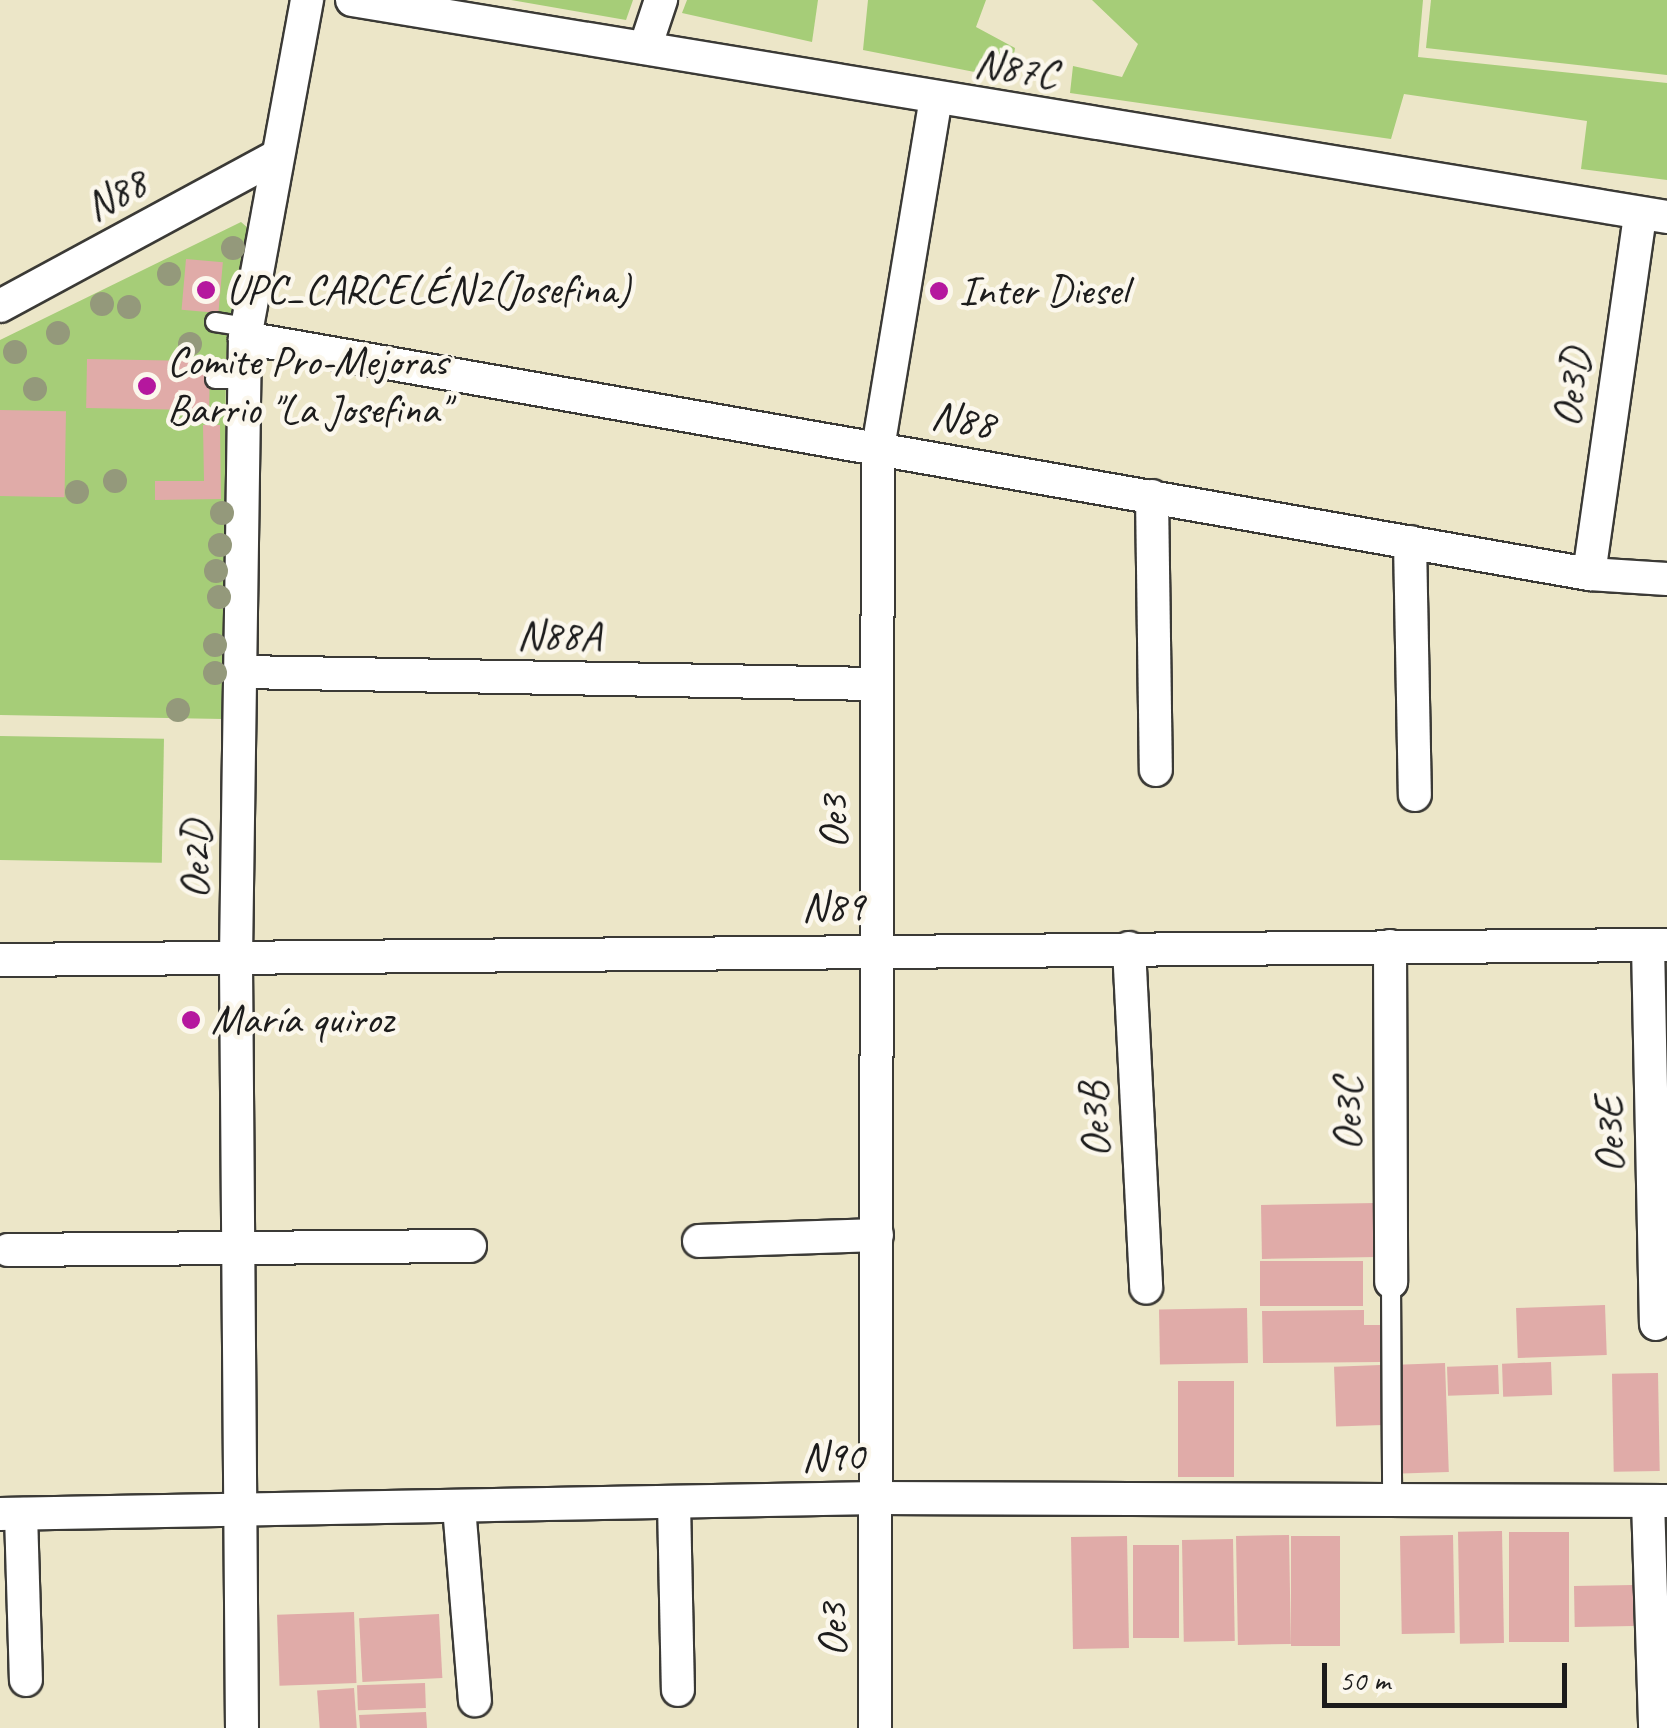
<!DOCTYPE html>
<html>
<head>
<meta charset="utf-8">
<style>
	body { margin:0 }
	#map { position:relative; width:1667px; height:1728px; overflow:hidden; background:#ece6c8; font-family:Caveat,sans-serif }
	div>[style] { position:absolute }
	.green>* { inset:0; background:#a6cd78; transform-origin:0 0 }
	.building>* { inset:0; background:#e0aba8; transform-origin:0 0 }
	.roads { filter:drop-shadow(2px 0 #3b3a36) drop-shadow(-2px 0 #3b3a36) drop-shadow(0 2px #3b3a36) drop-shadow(0 -2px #3b3a36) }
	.lane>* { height:18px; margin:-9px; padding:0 9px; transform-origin:9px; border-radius:9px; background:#fff }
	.street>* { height:32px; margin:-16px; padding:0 16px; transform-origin:16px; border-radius:16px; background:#fff }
	.trees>* { width:24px; height:24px; margin:-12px; border-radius:50%; background:#94997b }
	.dots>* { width:28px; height:28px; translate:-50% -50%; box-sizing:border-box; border:5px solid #fbf7ec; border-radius:50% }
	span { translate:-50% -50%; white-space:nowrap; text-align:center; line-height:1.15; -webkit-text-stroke:9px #fbf7ec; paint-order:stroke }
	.street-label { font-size:42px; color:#1c1c1c }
	.poi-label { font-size:42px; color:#1c1c1c }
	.left { translate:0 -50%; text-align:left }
	.scale { position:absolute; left:1322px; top:1663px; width:245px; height:45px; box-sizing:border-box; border:5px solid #1c1c1c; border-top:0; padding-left:12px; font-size:30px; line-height:35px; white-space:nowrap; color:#1c1c1c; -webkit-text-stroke:8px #fbf7ec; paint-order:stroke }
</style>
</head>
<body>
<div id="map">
	<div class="green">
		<i style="clip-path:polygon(511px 0,633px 0,626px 20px)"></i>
		<i style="clip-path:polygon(687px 0,818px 0,812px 42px,682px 13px)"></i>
		<i style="clip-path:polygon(868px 0,986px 0,976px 27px,1015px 48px,1010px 79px,863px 50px)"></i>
		<i style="clip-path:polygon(1092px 0,1423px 0,1418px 57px,1667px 83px,1667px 180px,1581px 169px,1587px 121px,1404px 94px,1391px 139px,1070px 93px,1073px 66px,1122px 77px,1138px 44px)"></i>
		<i style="clip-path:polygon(1431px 0,1667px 0,1667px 75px,1426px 48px)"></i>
		<i style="clip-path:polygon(241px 222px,248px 228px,226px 358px,223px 719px,0 715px,0 340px)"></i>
		<i style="left:0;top:736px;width:164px;height:124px;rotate:1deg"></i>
	</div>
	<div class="building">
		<i style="left:186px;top:259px;width:37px;height:51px;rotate:5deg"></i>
		<i style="left:87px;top:359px;width:123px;height:49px;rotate:1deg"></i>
		<i style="left:0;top:410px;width:66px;height:86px;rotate:1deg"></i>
		<i style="clip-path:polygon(203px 425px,220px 425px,221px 499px,155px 500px,155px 481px,204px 481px)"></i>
		<i style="left:1376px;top:1203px;width:54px;height:115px;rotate:89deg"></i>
		<i style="left:1363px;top:1261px;width:45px;height:103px;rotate:90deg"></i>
		<i style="left:1605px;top:1305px;width:50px;height:89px;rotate:88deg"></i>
		<i style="left:1247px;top:1308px;width:55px;height:88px;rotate:89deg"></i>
		<i style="clip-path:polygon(1364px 1310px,1364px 1325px,1380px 1325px,1381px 1362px,1263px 1363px,1262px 1311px)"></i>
		<i style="left:1551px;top:1362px;width:33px;height:49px;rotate:88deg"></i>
		<i style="left:1445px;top:1363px;width:109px;height:47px;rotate:88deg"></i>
		<i style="left:1381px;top:1365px;width:60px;height:47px;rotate:88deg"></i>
		<i style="left:1498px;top:1365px;width:29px;height:51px;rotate:88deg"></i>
		<i style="left:1658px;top:1373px;width:98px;height:46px;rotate:89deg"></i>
		<i style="left:1178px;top:1381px;width:56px;height:96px"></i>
		<i style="left:1502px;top:1531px;width:112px;height:44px;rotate:89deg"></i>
		<i style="left:1509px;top:1532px;width:60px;height:110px"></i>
		<i style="left:1289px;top:1535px;width:109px;height:53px;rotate:89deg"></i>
		<i style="left:1453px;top:1535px;width:98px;height:53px;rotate:89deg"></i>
		<i style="left:1127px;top:1536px;width:112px;height:56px;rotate:89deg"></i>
		<i style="left:1291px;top:1536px;width:49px;height:110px"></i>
		<i style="left:1233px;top:1539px;width:102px;height:51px;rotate:89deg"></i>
		<i style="left:1133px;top:1545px;width:46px;height:93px"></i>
		<i style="left:1633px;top:1585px;width:41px;height:59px;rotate:89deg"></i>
		<i style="left:354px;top:1612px;width:71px;height:77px;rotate:88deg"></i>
		<i style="left:439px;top:1614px;width:64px;height:80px;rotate:87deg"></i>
		<i style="left:425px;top:1683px;width:25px;height:68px;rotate:88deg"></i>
		<i style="left:354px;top:1688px;width:40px;height:37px;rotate:86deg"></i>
		<i style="clip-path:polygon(426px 1712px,427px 1728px,360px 1728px,359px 1715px)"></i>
	</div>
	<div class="roads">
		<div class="lane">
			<i style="left:215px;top:322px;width:31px;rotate:9deg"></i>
			<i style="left:215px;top:379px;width:29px"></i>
			<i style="left:1391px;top:1282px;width:217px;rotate:89.7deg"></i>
		</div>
		<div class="street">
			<i style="left:352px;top:0;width:1333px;rotate:9.37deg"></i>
			<i style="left:645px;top:48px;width:51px;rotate:-71.6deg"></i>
			<i style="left:0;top:306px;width:309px;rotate:-28.4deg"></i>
			<i style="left:245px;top:338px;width:1365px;rotate:9.96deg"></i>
			<i style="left:1589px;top:574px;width:78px;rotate:3.7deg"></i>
			<i style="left:1152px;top:496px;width:274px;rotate:89.2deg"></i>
			<i style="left:1410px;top:542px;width:253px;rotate:88.9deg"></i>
			<i style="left:1589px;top:574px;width:363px;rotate:-81.9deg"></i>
			<i style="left:243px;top:672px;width:631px;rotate:1.09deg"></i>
			<i style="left:1648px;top:945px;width:379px;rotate:88.8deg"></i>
			<i style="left:1390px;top:946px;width:336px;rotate:89.8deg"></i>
			<i style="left:1129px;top:948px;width:340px;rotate:87.1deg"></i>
			<i style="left:0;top:960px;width:1667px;rotate:-0.52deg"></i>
			<i style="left:699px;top:1241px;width:178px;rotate:-1.9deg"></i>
			<i style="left:8px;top:1250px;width:462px;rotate:-0.5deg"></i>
			<i style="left:1648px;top:1501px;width:227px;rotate:88.2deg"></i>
			<i style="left:674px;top:1503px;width:187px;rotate:88.8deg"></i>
			<i style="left:459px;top:1507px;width:194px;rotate:85.3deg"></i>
			<i style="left:0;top:1514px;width:877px;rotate:-1.05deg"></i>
			<i style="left:877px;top:1498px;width:790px;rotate:0.22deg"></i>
			<i style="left:21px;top:1514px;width:166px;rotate:88.3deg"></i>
			<i style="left:242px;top:1728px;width:771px;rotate:-90.45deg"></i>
			<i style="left:236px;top:957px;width:619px;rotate:-89.17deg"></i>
			<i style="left:245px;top:338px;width:344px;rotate:-79.6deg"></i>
			<i style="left:875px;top:1728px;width:1280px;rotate:-89.87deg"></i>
			<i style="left:878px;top:448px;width:355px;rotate:-80.6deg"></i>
		</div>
	</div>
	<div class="trees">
		<i style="left:233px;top:248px"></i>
		<i style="left:169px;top:274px"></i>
		<i style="left:102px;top:304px"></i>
		<i style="left:129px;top:307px"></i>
		<i style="left:58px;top:333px"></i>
		<i style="left:190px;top:344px"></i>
		<i style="left:15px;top:352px"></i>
		<i style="left:35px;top:389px"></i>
		<i style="left:115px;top:481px"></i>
		<i style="left:77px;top:492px"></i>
		<i style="left:222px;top:513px"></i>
		<i style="left:220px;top:545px"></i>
		<i style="left:216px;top:571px"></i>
		<i style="left:219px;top:597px"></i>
		<i style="left:215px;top:645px"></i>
		<i style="left:215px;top:673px"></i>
		<i style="left:178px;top:710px"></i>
	</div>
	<div class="dots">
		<i style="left:206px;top:290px;background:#b5179e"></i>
		<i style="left:939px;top:291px;background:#b5179e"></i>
		<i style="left:147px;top:386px;background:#b5179e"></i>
		<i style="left:191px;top:1020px;background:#b5179e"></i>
	</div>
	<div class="street-label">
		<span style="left:1016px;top:69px;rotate:9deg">N87C</span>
		<span style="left:116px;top:195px;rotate:-28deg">N88</span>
		<span style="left:1572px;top:388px;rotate:-82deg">Oe3D</span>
		<span style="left:963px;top:420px;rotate:10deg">N88</span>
		<span style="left:559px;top:636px;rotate:1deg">N88A</span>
		<span style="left:834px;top:822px;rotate:-91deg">Oe3</span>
		<span style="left:196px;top:860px;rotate:-89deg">Oe2D</span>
		<span style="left:833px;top:907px;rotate:-1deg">N89</span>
		<span style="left:1348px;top:1114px;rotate:-90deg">Oe3C</span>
		<span style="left:1095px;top:1120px;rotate:-93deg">Oe3B</span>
		<span style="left:1610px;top:1135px;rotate:-91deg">Oe3E</span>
		<span style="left:833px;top:1457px;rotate:-1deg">N90</span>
		<span style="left:833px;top:1630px;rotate:-90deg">Oe3</span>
	</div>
	<div class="poi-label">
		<span class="left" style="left:226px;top:290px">UPC_CARCELÉN2(Josefina)</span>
		<span class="left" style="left:959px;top:291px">Inter Diesel</span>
		<span class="left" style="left:167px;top:386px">Comite Pro-Mejoras<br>Barrio "La Josefina"</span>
		<span class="left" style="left:211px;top:1020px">María quiroz</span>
	</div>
	<div class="scale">50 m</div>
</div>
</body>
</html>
